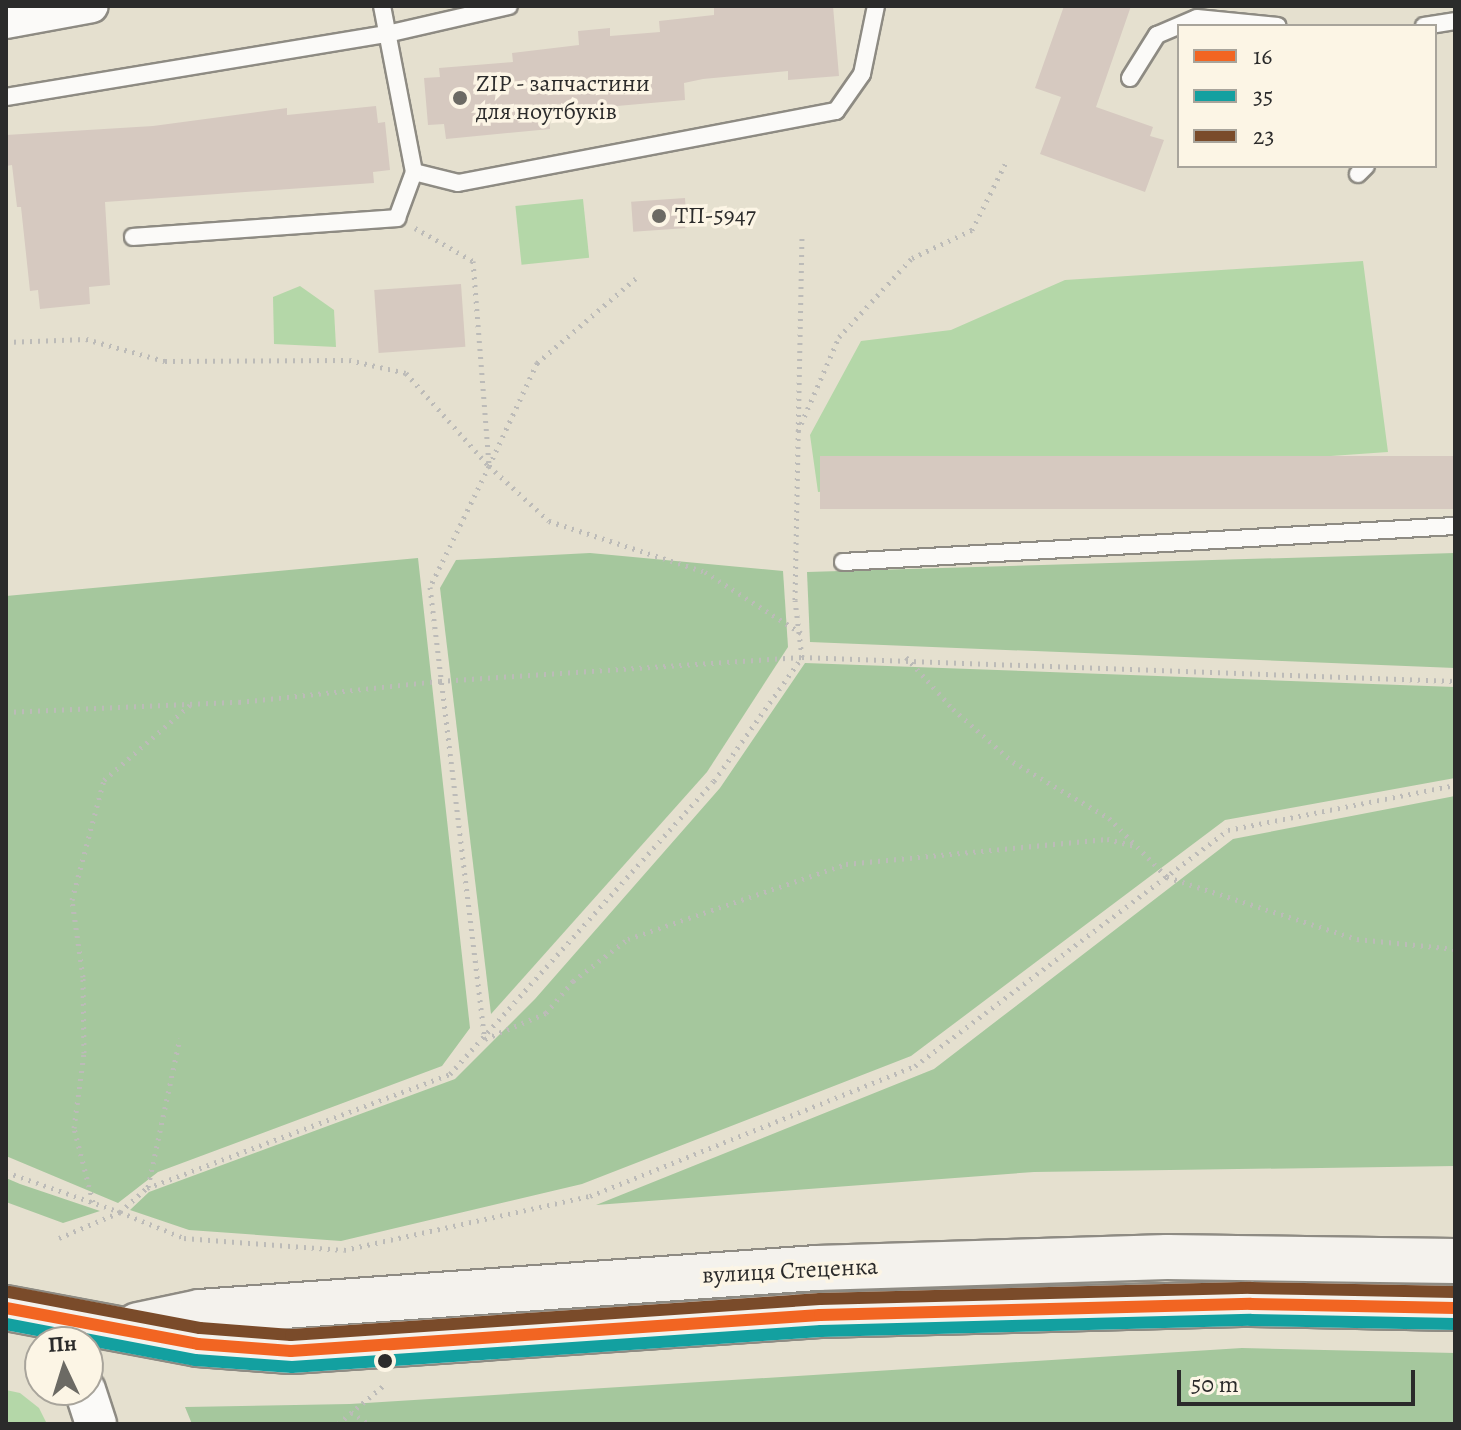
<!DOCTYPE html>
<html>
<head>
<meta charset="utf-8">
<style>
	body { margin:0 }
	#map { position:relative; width:1461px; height:1430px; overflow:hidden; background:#e5e0cf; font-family:Alegreya,serif }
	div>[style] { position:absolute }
	.green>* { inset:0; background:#b4d7a8; transform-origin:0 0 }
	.forest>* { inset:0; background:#a5c79d }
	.building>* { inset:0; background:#d6c9c0; transform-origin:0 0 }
	.path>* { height:5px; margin-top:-2.5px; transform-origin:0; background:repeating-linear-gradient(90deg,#bcbbb8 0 2px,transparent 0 8px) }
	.roads { filter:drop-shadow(2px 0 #8e8b83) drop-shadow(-2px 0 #8e8b83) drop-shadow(0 2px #8e8b83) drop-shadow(0 -2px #8e8b83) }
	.service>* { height:16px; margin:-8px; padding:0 8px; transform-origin:8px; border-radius:8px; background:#fbfaf8 }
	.minor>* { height:32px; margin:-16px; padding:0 16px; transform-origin:16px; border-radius:16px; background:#fbfaf8 }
	.tertiary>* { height:40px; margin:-20px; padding:0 20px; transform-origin:20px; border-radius:20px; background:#fbfaf8 }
	.secondary>* { height:44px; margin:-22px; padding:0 22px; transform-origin:22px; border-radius:22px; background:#f4f2ed }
	.bus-1>* { height:12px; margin:-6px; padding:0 6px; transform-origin:6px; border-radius:6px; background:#f26522 }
	.bus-2>* { height:12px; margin:-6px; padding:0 6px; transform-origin:6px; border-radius:6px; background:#13a0a0 }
	.bus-3>* { height:12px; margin:-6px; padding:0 6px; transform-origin:6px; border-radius:6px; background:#7a4b2a }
	.dots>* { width:22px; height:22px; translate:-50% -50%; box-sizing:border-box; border:4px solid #fcf5e5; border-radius:50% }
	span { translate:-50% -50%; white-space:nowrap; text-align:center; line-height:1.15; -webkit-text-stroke:7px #fcf5e5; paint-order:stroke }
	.poi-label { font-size:24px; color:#2b2b2b }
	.left { translate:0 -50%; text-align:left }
	.street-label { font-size:24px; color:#2b2b2b }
	.frame { position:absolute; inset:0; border:8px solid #2b2b2b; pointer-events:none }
	.legend { position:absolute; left:1177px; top:24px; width:260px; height:144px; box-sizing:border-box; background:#fcf5e5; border:2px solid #a8a49b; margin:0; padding:10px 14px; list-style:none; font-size:24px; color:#2b2b2b }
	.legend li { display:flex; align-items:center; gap:16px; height:40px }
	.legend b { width:40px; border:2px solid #a8a49b }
	.north { position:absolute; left:24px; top:1326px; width:80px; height:80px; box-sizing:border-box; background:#fcf5e5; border:2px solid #a8a49b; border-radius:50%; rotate:356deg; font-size:22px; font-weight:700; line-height:32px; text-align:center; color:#2b2b2b }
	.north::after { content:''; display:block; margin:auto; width:28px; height:36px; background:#6c6a64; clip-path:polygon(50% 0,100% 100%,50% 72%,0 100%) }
	.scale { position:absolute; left:1177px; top:1370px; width:238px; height:36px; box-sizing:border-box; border:4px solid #2b2b2b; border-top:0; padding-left:10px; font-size:24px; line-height:28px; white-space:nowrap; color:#2b2b2b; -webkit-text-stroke:6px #fcf5e5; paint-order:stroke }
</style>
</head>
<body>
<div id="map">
	<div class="green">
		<i style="left:583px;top:199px;width:59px;height:68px;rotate:84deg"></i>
		<i style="clip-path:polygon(1363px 261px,1388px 452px,818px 492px,810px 435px,861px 341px,951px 330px,1065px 280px)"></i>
		<i style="clip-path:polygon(300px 286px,334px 310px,336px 347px,274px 344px,273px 297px)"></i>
		<i style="clip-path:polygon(6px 1390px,20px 1393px,39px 1408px,47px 1424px,6px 1424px)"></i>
	</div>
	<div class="forest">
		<i style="clip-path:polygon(590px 553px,783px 571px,788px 647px,707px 772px,491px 1014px,440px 588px,456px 560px)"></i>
		<i style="clip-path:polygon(1455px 553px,1455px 668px,810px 642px,807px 572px)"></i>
		<i style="clip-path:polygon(418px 558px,470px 1028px,442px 1066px,158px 1172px,118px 1203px,6px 1156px,6px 596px)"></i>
		<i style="clip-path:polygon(805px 663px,1455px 687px,1455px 778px,1225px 820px,911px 1056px,582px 1184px,341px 1241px,189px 1230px,130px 1210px,149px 1192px,455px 1079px,535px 999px,720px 788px)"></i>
		<i style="clip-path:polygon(1455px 796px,1455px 1166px,1034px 1172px,596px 1205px,934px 1069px,1233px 839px)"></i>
		<i style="clip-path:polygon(6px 1178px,20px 1184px,100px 1211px,63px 1223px,6px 1202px)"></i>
		<i style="clip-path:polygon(1242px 1348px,1455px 1353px,1455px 1424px,192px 1424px,185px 1407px,350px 1404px)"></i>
	</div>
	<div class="building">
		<i style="clip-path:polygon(714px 6px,833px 6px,839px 76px,788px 80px,788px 71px,703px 79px,684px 83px,685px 100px,549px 112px,550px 129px,446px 139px,444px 124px,428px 125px,424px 78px,440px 77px,439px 68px,513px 62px,512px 53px,579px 45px,578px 31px,610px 28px,610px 36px,660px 32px,659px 21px,714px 15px)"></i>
		<i style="clip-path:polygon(1064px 6px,1131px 6px,1096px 107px,1153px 127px,1150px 136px,1164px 140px,1145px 192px,1040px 154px,1061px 97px,1035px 88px)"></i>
		<i style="clip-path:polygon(376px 106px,378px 123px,385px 122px,390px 170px,373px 172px,374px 183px,105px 202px,110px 285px,89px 287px,90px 304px,40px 309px,38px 290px,30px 291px,21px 207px,17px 207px,12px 165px,6px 166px,6px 135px,153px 126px,287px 108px,287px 115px)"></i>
		<i style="left:685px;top:198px;width:30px;height:54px;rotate:86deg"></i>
		<i style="left:461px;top:284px;width:63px;height:87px;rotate:86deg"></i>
		<i style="left:1455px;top:456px;width:53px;height:635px;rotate:90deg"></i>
	</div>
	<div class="path">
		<i style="left:415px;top:228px;width:67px;rotate:29.6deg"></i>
		<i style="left:473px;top:261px;width:206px;rotate:85.5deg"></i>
		<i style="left:489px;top:466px;width:135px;rotate:116deg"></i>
		<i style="left:430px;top:587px;width:455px;rotate:83.1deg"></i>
		<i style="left:485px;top:1039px;width:66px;rotate:-23.1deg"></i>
		<i style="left:546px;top:1013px;width:42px;rotate:-49.8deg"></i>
		<i style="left:573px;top:981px;width:69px;rotate:-37.4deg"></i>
		<i style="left:628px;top:939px;width:231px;rotate:-19deg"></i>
		<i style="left:846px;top:864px;width:262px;rotate:-5.5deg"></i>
		<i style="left:1107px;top:839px;width:30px;rotate:14deg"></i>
		<i style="left:6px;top:342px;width:80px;rotate:-2.1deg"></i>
		<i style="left:86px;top:339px;width:82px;rotate:15.6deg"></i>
		<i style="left:165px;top:361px;width:184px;rotate:-0.3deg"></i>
		<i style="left:349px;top:360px;width:58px;rotate:12.8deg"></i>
		<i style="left:406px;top:373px;width:125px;rotate:48.3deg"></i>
		<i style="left:489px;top:466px;width:114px;rotate:-65deg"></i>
		<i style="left:537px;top:363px;width:130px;rotate:-40.6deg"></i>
		<i style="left:798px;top:431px;width:103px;rotate:-66.4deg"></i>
		<i style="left:839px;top:337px;width:108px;rotate:-47.3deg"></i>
		<i style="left:912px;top:258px;width:66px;rotate:-25deg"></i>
		<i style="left:972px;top:230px;width:78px;rotate:-63.4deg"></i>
		<i style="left:489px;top:466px;width:81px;rotate:42.5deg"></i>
		<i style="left:549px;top:521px;width:164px;rotate:18.1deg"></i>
		<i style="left:705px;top:572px;width:114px;rotate:32.4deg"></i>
		<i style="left:906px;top:657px;width:70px;rotate:47.9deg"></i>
		<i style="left:953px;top:709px;width:80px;rotate:41.5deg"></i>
		<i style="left:1013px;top:762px;width:111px;rotate:30.3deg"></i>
		<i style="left:1109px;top:818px;width:83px;rotate:45.5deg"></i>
		<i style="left:1167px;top:877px;width:200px;rotate:18.1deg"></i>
		<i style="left:1357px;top:939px;width:99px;rotate:5.8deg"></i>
		<i style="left:6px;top:712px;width:233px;rotate:-2.5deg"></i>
		<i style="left:239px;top:702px;width:202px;rotate:-6deg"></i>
		<i style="left:440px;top:681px;width:363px;rotate:-3.8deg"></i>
		<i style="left:802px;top:657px;width:653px;rotate:2.1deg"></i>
		<i style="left:6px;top:1172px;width:121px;rotate:19.3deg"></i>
		<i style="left:120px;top:1212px;width:36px;rotate:-42deg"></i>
		<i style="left:147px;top:1188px;width:324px;rotate:-20.6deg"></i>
		<i style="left:450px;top:1074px;width:394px;rotate:-48deg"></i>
		<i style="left:714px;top:781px;width:152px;rotate:-54.6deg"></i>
		<i style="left:802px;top:657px;width:57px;rotate:-97deg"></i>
		<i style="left:795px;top:600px;width:366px;rotate:-88.9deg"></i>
		<i style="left:148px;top:1187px;width:152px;rotate:-77.9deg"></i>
		<i style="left:93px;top:1202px;width:76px;rotate:-104.4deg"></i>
		<i style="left:74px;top:1128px;width:76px;rotate:-82.4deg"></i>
		<i style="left:84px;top:1053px;width:76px;rotate:-90.8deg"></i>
		<i style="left:83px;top:977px;width:78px;rotate:-98.1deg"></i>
		<i style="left:72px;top:900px;width:124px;rotate:-75.1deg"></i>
		<i style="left:104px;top:780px;width:114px;rotate:-41.1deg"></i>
		<i style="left:59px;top:1238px;width:66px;rotate:-23.1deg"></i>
		<i style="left:120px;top:1212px;width:69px;rotate:22.1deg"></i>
		<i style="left:184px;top:1238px;width:160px;rotate:4.3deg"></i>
		<i style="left:344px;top:1250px;width:252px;rotate:-12.4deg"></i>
		<i style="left:590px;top:1196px;width:350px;rotate:-21.8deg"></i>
		<i style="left:915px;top:1066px;width:392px;rotate:-37deg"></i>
		<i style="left:1228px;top:830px;width:231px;rotate:-11.2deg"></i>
		<i style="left:351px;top:1412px;width:22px;rotate:34deg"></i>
		<i style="left:338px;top:1424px;width:59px;rotate:-40.2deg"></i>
	</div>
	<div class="roads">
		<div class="service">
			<i style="left:1424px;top:26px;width:31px;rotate:-9deg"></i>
			<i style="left:1130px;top:78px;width:51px;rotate:-57.9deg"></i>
			<i style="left:1157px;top:35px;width:43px;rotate:-23deg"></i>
			<i style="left:1197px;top:18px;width:81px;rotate:5.6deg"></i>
			<i style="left:6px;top:97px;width:386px;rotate:-9.4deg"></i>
			<i style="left:387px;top:34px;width:125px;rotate:-12.9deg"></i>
			<i style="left:414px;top:172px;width:45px;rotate:14deg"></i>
			<i style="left:458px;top:183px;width:385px;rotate:-10.8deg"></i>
			<i style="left:836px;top:111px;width:45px;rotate:-54.9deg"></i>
			<i style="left:862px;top:74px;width:69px;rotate:-78.4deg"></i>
			<i style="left:1358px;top:174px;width:11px;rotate:-45deg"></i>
			<i style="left:133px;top:237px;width:265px;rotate:-4.1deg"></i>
			<i style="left:397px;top:218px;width:49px;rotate:-69.7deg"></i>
			<i style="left:414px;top:172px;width:169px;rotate:-100.9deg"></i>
			<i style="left:843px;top:562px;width:613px;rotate:-3.37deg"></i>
		</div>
		<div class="minor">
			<i style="left:6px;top:22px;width:87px;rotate:-10.5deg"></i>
		</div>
		<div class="tertiary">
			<i style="left:85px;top:1390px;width:36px;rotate:72deg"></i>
		</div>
		<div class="secondary">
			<i style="left:6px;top:1308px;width:195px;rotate:10.6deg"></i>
			<i style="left:198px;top:1344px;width:93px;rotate:4.3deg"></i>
			<i style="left:291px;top:1351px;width:530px;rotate:-3.89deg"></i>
			<i style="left:820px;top:1315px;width:431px;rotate:-1.5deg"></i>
			<i style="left:1251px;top:1304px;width:204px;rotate:1.1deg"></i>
			<i style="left:138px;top:1325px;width:63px;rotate:-11.8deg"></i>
			<i style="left:200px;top:1312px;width:619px;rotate:-4.08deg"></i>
			<i style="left:817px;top:1268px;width:350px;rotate:-1.8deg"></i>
			<i style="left:1167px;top:1257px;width:288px;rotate:0.8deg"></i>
		</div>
	</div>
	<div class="bus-1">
		<i style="left:6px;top:1308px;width:195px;rotate:10.6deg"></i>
		<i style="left:198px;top:1344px;width:93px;rotate:4.3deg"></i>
		<i style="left:291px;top:1351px;width:530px;rotate:-3.89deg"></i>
		<i style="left:820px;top:1315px;width:431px;rotate:-1.5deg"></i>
		<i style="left:1251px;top:1304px;width:204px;rotate:1.1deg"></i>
	</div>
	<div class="bus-2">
		<i style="left:6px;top:1324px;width:192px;rotate:10.8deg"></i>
		<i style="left:195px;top:1360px;width:97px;rotate:4.1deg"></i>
		<i style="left:292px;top:1367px;width:530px;rotate:-3.89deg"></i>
		<i style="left:821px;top:1331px;width:430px;rotate:-1.5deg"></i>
		<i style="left:1251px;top:1320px;width:204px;rotate:1.1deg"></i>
	</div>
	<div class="bus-3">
		<i style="left:9px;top:1292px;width:194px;rotate:10.7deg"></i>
		<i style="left:200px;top:1328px;width:91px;rotate:4.4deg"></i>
		<i style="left:291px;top:1335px;width:530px;rotate:-3.89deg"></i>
		<i style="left:820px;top:1299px;width:431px;rotate:-1.5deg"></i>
		<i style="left:1251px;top:1288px;width:204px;rotate:1.1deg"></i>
	</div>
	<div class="dots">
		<i style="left:460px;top:98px;background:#6c6a64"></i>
		<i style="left:659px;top:216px;background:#6c6a64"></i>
		<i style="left:385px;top:1361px;background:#2b2b2b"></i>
	</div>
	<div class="poi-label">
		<span class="left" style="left:476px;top:98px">ZIP - запчастини<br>для ноутбуків</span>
		<span class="left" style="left:675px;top:216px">ТП-5947</span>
	</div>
	<div class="street-label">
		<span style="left:790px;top:1271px;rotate:-3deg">вулиця Стеценка</span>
	</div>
	<div class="frame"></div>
	<ul class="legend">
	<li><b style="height:10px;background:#f26522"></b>16</li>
	<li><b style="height:10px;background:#13a0a0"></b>35</li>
	<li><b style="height:10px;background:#7a4b2a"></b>23</li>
	</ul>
	<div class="north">Пн</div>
	<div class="scale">50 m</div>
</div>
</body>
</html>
